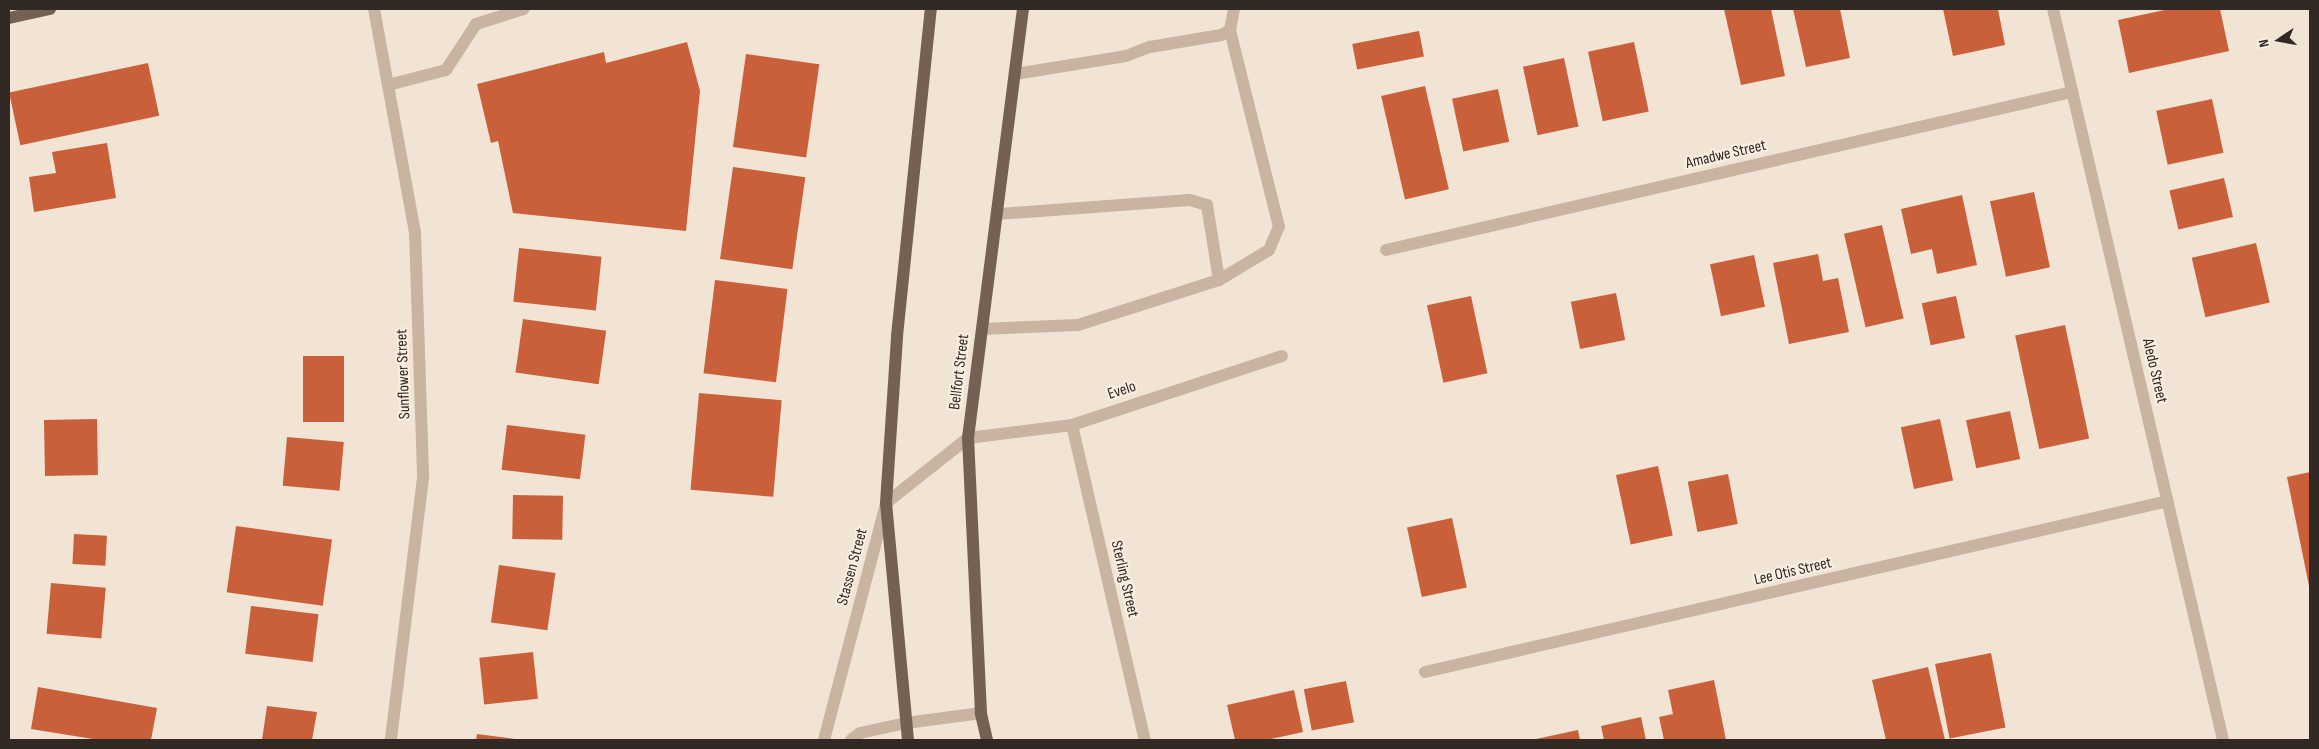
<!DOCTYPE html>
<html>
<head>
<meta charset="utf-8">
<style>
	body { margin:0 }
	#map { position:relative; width:2319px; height:749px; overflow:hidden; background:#f1e4d5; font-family:"Sofia Sans Condensed",sans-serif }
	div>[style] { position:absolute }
	.building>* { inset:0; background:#c9603a; transform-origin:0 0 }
	.minor>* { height:12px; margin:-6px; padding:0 6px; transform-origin:6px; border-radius:6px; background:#c9b4a1 }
	.major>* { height:12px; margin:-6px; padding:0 6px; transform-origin:6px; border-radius:6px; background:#756054 }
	span { translate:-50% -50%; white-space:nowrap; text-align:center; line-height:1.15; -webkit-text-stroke:4.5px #f9eee1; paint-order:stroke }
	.street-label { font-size:16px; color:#332924 }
	.frame { position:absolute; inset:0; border:10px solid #332924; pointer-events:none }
	.north { position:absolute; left:2254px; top:15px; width:50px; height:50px; -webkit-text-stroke:4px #f9eee1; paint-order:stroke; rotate:258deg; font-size:14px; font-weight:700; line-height:20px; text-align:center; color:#332924 }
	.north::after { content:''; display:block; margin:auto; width:18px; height:22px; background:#332924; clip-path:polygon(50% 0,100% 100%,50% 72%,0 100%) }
</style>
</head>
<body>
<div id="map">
	<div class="building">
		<i style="clip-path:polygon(1724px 9px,1771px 9px,1785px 76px,1741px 85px)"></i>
		<i style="clip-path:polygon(1793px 9px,1840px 9px,1850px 58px,1806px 67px)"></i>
		<i style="clip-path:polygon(1943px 9px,1998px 9px,2005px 45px,1953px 56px)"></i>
		<i style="clip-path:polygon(2169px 9px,2220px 9px,2229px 51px,2129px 73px,2118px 20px)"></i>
		<i style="left:1419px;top:31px;width:26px;height:68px;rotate:79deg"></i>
		<i style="clip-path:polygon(687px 42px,700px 91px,686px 231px,513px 213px,498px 141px,491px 143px,477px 84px,604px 52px,606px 63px)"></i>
		<i style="left:1634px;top:42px;width:71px;height:47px;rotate:78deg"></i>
		<i style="left:746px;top:54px;width:74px;height:94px;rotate:8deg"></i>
		<i style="left:1564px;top:58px;width:70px;height:42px;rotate:78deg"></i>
		<i style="left:148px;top:63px;width:54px;height:142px;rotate:78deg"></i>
		<i style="left:1425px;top:86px;width:106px;height:45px;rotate:77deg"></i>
		<i style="left:1498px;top:89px;width:54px;height:47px;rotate:78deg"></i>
		<i style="left:2212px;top:99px;width:55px;height:57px;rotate:78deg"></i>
		<i style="clip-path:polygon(107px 143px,116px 198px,34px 212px,29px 177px,56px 173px,52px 152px)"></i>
		<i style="left:733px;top:167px;width:73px;height:93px;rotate:8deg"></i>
		<i style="left:2224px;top:178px;width:40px;height:56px;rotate:77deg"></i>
		<i style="left:2034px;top:192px;width:77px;height:45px;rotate:78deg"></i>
		<i style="clip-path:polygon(1962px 195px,1977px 265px,1937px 274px,1932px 249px,1911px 254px,1901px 209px)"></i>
		<i style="left:1882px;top:225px;width:96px;height:39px;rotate:77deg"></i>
		<i style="left:2256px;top:243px;width:61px;height:66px;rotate:77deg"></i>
		<i style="left:519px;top:248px;width:83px;height:54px;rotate:6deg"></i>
		<i style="clip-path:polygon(1818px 254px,1823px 281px,1838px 278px,1849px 332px,1789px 344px,1773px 263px)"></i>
		<i style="left:1754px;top:255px;width:53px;height:45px;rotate:78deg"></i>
		<i style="left:715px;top:280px;width:73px;height:94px;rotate:7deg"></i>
		<i style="left:1616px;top:293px;width:48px;height:46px;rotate:79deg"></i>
		<i style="left:1471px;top:296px;width:79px;height:45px;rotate:78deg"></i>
		<i style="left:1956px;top:296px;width:43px;height:35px;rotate:78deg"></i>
		<i style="left:523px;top:319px;width:84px;height:54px;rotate:8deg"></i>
		<i style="left:2065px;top:325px;width:116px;height:51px;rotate:78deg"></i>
		<i style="left:303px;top:356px;width:41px;height:66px"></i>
		<i style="left:699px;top:393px;width:83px;height:97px;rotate:5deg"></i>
		<i style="left:2010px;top:411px;width:49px;height:45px;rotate:78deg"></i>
		<i style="left:97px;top:419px;width:56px;height:53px;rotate:89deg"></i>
		<i style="left:1940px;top:419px;width:63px;height:40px;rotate:78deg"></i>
		<i style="left:507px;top:425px;width:79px;height:45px;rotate:7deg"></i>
		<i style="left:287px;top:437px;width:57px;height:49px;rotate:5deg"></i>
		<i style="left:1658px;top:466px;width:71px;height:43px;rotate:78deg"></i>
		<i style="clip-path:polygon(2310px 472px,2310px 586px,2309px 586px,2287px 477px)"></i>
		<i style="left:1728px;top:474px;width:51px;height:41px;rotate:79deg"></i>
		<i style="left:513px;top:495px;width:50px;height:44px;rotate:1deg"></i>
		<i style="left:1452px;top:518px;width:71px;height:46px;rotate:78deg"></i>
		<i style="left:236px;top:526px;width:97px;height:67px;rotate:8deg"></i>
		<i style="left:74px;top:534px;width:33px;height:30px;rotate:3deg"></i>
		<i style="left:499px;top:565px;width:57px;height:58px;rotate:8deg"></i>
		<i style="left:51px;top:583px;width:55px;height:51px;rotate:5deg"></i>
		<i style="left:251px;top:606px;width:68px;height:48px;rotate:7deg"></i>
		<i style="left:533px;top:652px;width:47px;height:54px;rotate:84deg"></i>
		<i style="left:1991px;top:653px;width:76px;height:57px;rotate:79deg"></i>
		<i style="clip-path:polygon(1928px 667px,1945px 740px,1886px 740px,1872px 680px)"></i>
		<i style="clip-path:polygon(1714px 680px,1726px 740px,1664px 740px,1659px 717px,1673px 714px,1668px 690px)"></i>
		<i style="left:1346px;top:681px;width:42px;height:43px;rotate:79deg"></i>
		<i style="clip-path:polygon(38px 687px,157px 708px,151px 740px,99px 740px,31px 729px)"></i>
		<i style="clip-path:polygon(1294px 690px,1303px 732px,1266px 740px,1235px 740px,1227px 705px)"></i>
		<i style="clip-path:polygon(267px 706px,317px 712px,312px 740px,262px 740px)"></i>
		<i style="clip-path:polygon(1641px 717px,1646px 740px,1604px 740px,1601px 726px)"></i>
		<i style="clip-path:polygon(1578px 730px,1580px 740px,1536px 740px,1536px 739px)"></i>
		<i style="clip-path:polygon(477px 734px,515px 739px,515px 740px,476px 740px)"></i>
	</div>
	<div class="minor">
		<i style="left:374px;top:9px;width:227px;rotate:79.6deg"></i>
		<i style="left:415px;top:232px;width:246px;rotate:88.1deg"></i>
		<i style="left:423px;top:478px;width:264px;rotate:97deg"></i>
		<i style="left:2053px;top:9px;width:751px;rotate:76.91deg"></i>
		<i style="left:1015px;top:74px;width:112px;rotate:-9.2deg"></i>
		<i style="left:1126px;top:56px;width:26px;rotate:-21deg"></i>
		<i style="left:1150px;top:47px;width:72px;rotate:-9.6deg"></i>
		<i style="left:1221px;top:35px;width:10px;rotate:-29deg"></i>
		<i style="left:1230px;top:30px;width:21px;rotate:-79deg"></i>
		<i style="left:388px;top:85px;width:60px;rotate:-14.5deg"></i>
		<i style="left:446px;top:70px;width:55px;rotate:-56.9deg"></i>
		<i style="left:476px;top:24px;width:50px;rotate:-17.4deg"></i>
		<i style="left:1386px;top:250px;width:704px;rotate:-12.97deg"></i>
		<i style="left:1219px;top:280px;width:58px;rotate:-31deg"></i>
		<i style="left:1269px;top:250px;width:25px;rotate:-67deg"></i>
		<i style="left:1279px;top:227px;width:203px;rotate:-104deg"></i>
		<i style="left:982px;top:329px;width:96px;rotate:-2.4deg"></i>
		<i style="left:1078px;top:325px;width:148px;rotate:-17.7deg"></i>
		<i style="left:1219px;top:280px;width:76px;rotate:-99.1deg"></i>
		<i style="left:1207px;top:205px;width:19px;rotate:-164deg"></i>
		<i style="left:1189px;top:200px;width:193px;rotate:175.8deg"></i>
		<i style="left:1072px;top:425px;width:323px;rotate:77deg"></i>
		<i style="left:1425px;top:672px;width:762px;rotate:-12.96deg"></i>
		<i style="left:824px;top:740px;width:245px;rotate:-75.3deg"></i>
		<i style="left:886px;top:503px;width:105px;rotate:-38.4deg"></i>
		<i style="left:968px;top:438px;width:105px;rotate:-7.1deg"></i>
		<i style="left:1072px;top:425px;width:221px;rotate:-18.2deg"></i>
		<i style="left:851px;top:740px;width:11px;rotate:-38deg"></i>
		<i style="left:860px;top:733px;width:47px;rotate:-12.3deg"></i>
		<i style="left:906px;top:723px;width:76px;rotate:-7.6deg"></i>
	</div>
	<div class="major">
		<i style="left:9px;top:18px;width:42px;rotate:-12.4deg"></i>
		<i style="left:908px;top:740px;width:238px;rotate:-95.3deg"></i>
		<i style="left:886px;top:503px;width:167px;rotate:-86.2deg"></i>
		<i style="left:897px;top:336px;width:329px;rotate:-84.1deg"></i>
		<i style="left:987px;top:740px;width:28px;rotate:-103deg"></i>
		<i style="left:981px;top:713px;width:275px;rotate:-92.7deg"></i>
		<i style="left:968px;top:438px;width:433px;rotate:-82.7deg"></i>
	</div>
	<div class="street-label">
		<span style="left:1726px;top:155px;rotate:-13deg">Amadwe Street</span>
		<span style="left:2154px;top:371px;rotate:77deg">Aledo Street</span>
		<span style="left:960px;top:372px;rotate:-83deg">Bellfort Street</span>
		<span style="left:404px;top:374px;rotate:-92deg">Sunflower Street</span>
		<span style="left:1122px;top:391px;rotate:-18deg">Evelo</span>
		<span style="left:853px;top:567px;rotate:-75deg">Stassen Street</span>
		<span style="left:1793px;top:572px;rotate:-13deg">Lee Otis Street</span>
		<span style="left:1124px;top:579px;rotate:77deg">Sterling Street</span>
	</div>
	<div class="frame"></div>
	<div class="north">N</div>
</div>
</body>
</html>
